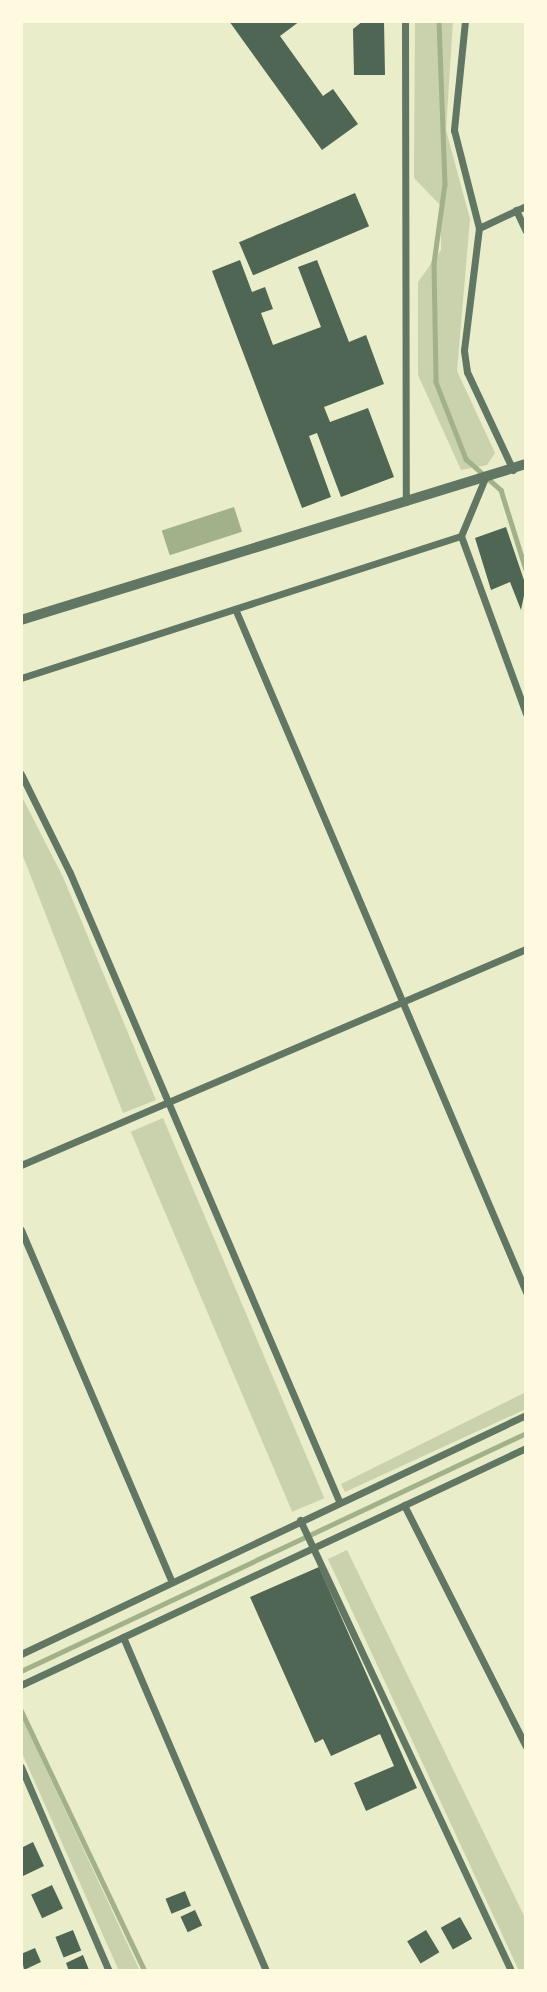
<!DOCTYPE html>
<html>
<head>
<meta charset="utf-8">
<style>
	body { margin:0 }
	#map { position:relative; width:547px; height:1992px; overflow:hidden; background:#e9edc9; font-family:Arial,sans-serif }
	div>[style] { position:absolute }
	.green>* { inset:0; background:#cad2ad; transform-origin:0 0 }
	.water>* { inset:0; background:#a3b18a; transform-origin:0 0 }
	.stream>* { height:4.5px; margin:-2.25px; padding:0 2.25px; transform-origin:2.25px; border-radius:2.25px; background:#a3b18a }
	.building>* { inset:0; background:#4f6655; transform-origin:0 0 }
	.minor>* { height:7px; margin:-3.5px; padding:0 3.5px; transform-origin:3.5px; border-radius:3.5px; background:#617663 }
	.tertiary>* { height:10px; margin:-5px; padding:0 5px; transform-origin:5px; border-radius:5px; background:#617663 }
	span { translate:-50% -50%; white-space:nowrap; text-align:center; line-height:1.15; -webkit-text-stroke:7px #fefae0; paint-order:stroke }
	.frame { position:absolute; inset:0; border:23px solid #fefae0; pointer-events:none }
</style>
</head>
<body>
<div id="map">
	<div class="green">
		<i style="clip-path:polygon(415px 21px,453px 21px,446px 130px,470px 219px,457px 371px,495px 453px,487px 465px,461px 470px,418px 375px,418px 282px,441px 250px,441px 206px,414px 178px)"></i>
		<i style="clip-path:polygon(21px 795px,63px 877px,156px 1100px,123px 1113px,21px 851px)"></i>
		<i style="left:163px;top:1118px;width:413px;height:35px;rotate:67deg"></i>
		<i style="clip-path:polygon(526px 1392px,526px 1409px,345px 1492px,341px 1484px)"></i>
		<i style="clip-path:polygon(347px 1550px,526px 1920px,526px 1971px,519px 1971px,328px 1559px)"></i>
		<i style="clip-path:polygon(21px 1715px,140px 1971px,119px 1971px,21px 1751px)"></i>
	</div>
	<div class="water">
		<i style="left:234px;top:507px;width:26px;height:76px;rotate:72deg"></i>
	</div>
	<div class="stream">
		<i style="left:439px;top:21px;width:163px;rotate:87.9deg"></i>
		<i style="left:445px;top:184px;width:80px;rotate:97.9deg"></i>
		<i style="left:434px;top:263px;width:119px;rotate:89deg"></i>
		<i style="left:436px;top:382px;width:83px;rotate:68.7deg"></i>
		<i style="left:466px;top:459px;width:47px;rotate:41.5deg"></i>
		<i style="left:501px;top:490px;width:84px;rotate:72.6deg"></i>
		<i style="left:21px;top:1671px;width:558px;rotate:-25.23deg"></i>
		<i style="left:21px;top:1710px;width:289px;rotate:64.6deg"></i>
	</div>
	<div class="building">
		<i style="clip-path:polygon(229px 21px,300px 21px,280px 36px,323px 96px,333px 89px,358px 124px,322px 150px)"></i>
		<i style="clip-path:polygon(363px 21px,384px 21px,385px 75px,354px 75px,353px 29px)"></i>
		<i style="left:355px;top:193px;width:36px;height:126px;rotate:67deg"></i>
		<i style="clip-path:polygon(240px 260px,252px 292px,265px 287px,273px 309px,261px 313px,273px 345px,321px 327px,298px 267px,317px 260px,349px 342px,366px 335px,384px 384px,324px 407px,330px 422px,368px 408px,394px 477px,341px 497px,317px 433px,309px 436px,331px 497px,302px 508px,212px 271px)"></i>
		<i style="clip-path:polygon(506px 527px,526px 586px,521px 610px,510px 582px,491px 590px,475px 538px)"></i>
		<i style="clip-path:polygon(319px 1567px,417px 1788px,366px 1811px,354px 1783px,394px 1766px,380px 1734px,331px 1756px,323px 1739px,315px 1743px,250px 1597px)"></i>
		<i style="clip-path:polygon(33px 1842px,44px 1866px,23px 1876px,21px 1848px)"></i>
		<i style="left:52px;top:1885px;width:26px;height:23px;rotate:65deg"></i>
		<i style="left:185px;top:1891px;width:16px;height:21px;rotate:68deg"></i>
		<i style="left:195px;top:1910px;width:17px;height:16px;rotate:65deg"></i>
		<i style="left:460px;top:1917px;width:25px;height:22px;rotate:61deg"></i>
		<i style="left:73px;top:1930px;width:22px;height:19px;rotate:68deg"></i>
		<i style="left:426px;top:1930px;width:26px;height:22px;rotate:59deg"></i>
		<i style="clip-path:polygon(35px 1948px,41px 1962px,24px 1970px,21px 1954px)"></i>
		<i style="clip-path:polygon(83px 1955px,89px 1970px,69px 1971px,66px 1963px)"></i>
	</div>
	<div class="minor">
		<i style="left:405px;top:21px;width:481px;rotate:89.9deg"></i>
		<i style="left:465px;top:21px;width:110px;rotate:95.8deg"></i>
		<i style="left:454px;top:130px;width:101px;rotate:75.7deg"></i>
		<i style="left:516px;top:210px;width:23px;rotate:65deg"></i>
		<i style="left:513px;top:470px;width:108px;rotate:-115.1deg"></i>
		<i style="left:467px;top:372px;width:22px;rotate:-98deg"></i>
		<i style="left:464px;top:350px;width:123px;rotate:-83deg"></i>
		<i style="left:479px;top:228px;width:52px;rotate:-25.1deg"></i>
		<i style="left:485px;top:478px;width:63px;rotate:112.5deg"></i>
		<i style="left:461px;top:536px;width:189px;rotate:69.9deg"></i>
		<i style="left:236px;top:611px;width:740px;rotate:66.93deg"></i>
		<i style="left:21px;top:678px;width:462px;rotate:-17.9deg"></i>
		<i style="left:21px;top:774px;width:110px;rotate:63.7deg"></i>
		<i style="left:70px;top:873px;width:683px;rotate:66.81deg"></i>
		<i style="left:21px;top:1165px;width:549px;rotate:-23.16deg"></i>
		<i style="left:21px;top:1230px;width:383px;rotate:66.8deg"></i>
		<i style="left:404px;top:1505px;width:271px;rotate:63.2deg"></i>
		<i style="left:300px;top:1520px;width:498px;rotate:64.9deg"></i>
		<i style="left:123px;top:1637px;width:363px;rotate:66.8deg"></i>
		<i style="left:21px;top:1654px;width:559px;rotate:-25.33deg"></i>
		<i style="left:21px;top:1685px;width:558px;rotate:-25.14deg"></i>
		<i style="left:21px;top:1767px;width:222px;rotate:66.7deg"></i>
	</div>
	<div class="tertiary">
		<i style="left:21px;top:620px;width:529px;rotate:-17.17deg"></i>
	</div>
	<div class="frame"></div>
</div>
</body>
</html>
